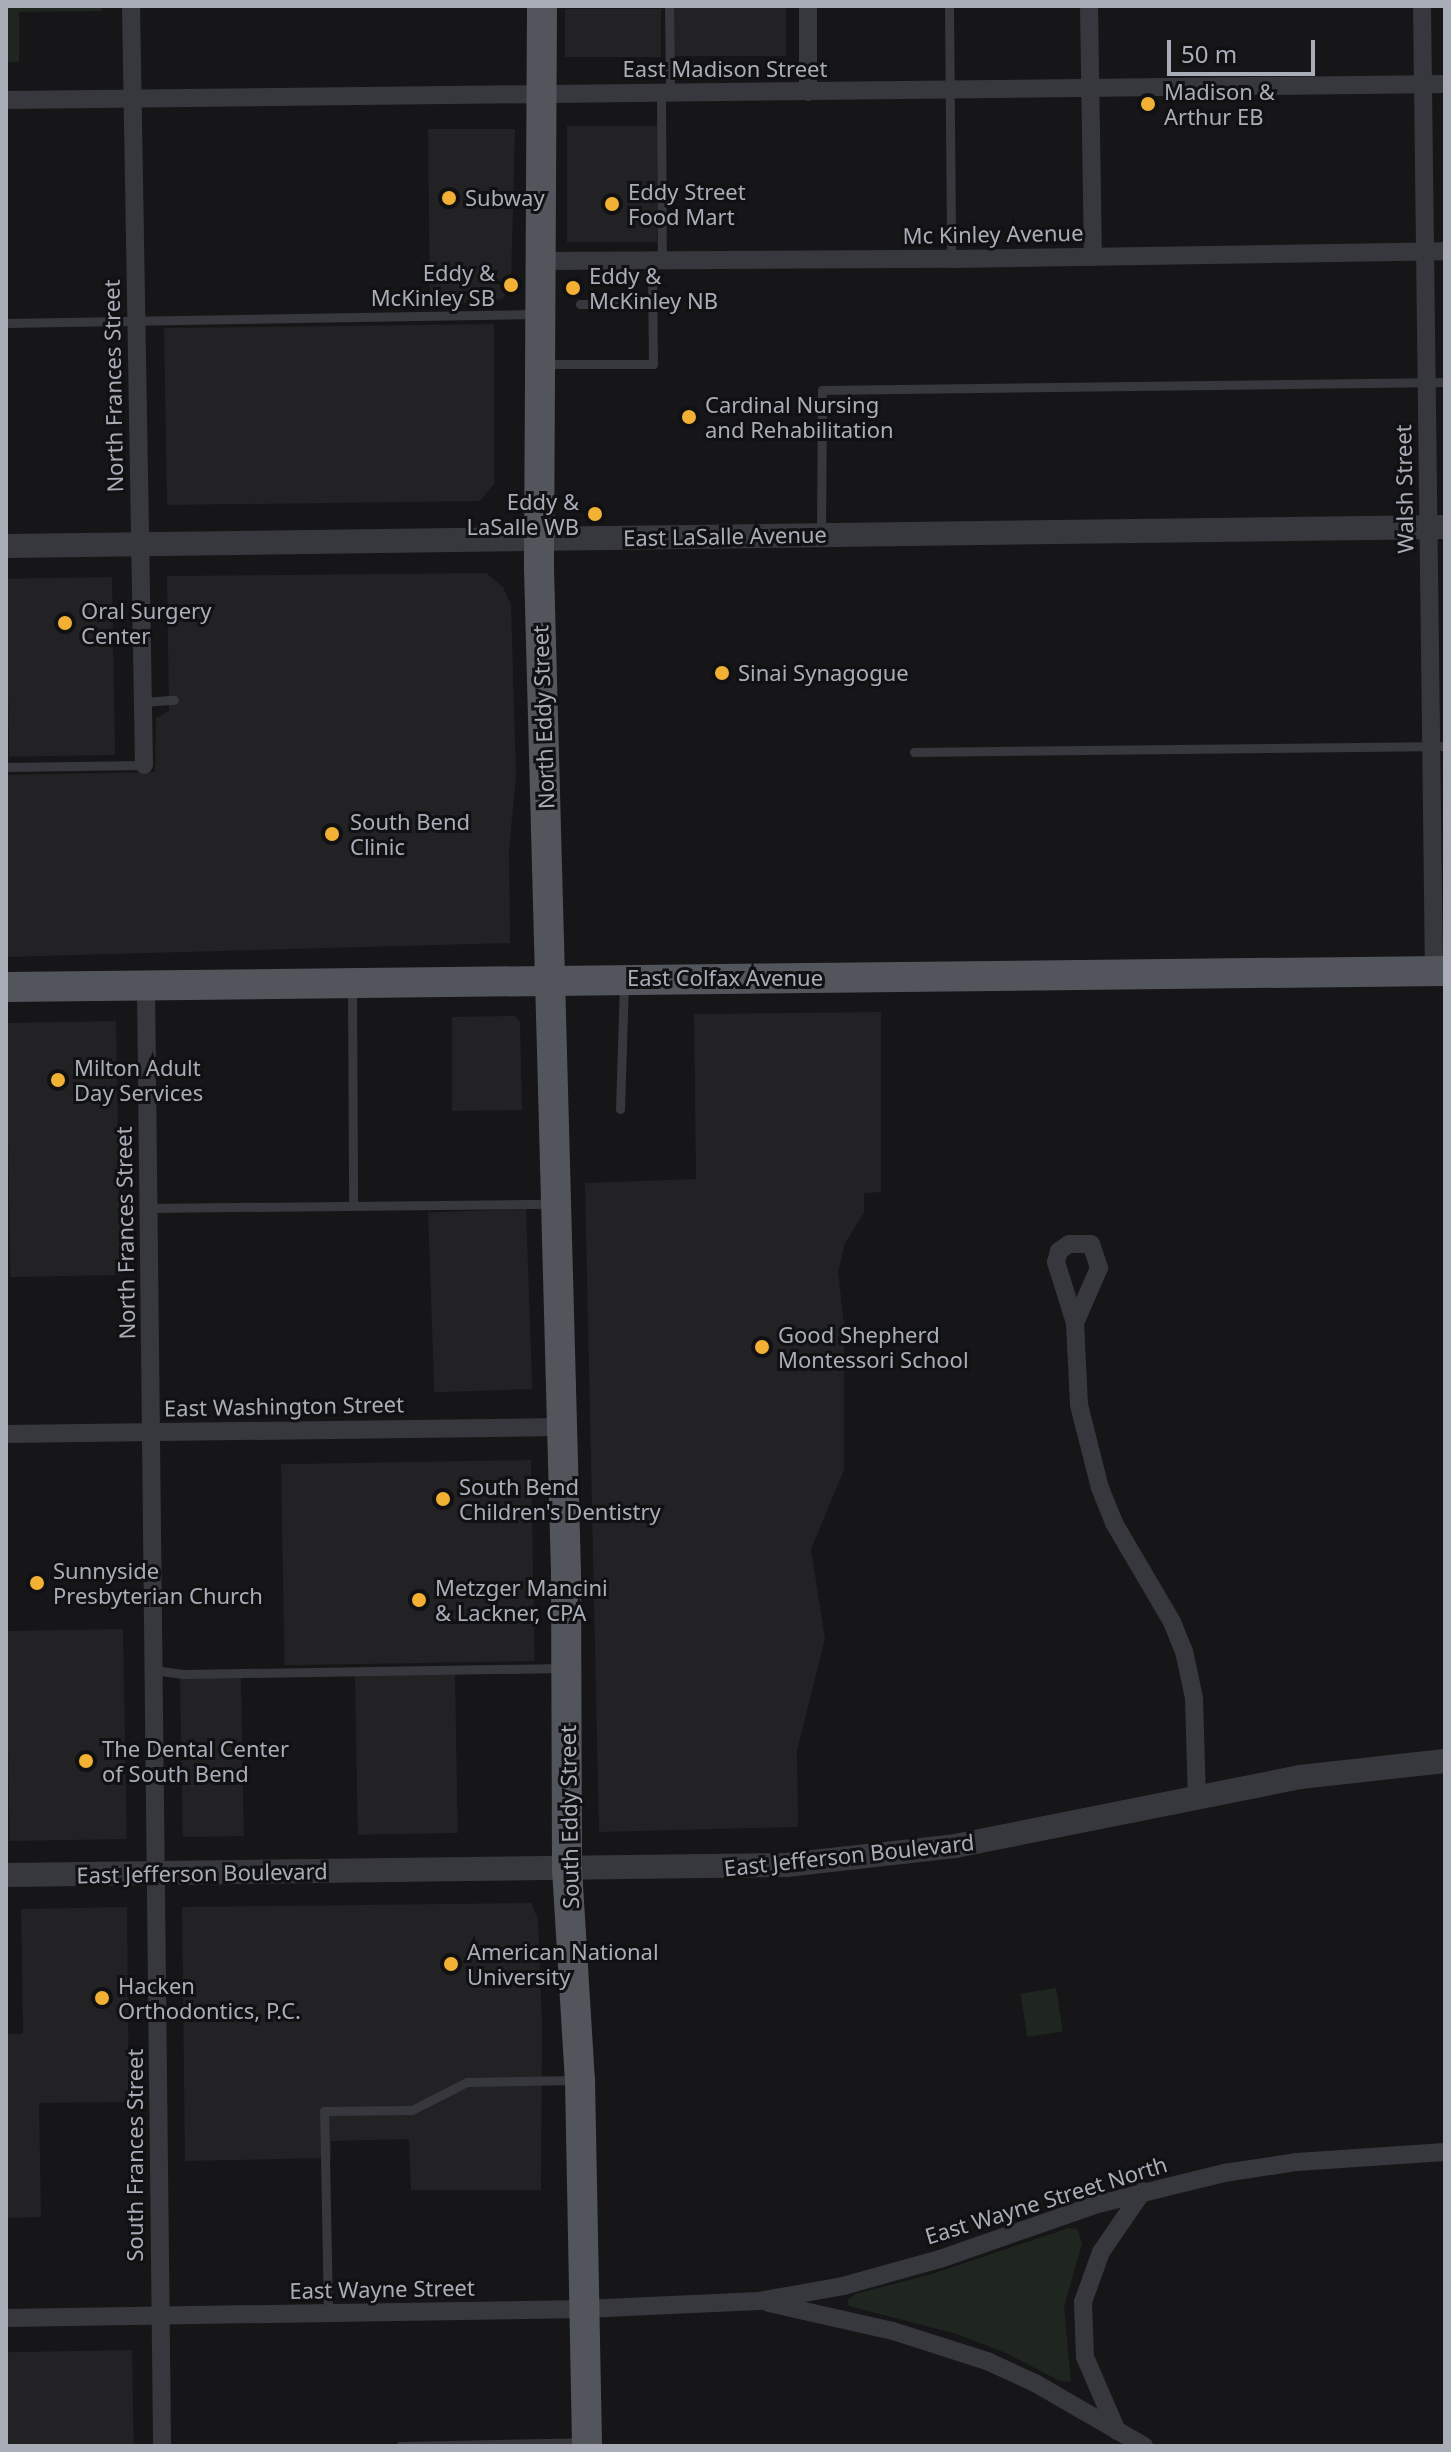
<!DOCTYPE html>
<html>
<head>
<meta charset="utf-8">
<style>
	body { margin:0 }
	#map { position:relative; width:1451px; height:2452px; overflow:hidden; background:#161618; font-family:"Noto Sans",sans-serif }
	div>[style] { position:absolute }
	.built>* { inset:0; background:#222225; transform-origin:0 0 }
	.green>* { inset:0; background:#1e261f; transform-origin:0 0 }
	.service>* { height:9px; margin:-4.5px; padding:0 4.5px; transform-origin:4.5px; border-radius:4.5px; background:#37383d }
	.minor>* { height:18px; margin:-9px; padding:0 9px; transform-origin:9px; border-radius:9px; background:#37383d }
	.tertiary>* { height:24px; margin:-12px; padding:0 12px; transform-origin:12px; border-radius:12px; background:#37383d }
	.primary>* { height:30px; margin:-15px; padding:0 15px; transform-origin:15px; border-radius:15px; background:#53555c }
	.dots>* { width:22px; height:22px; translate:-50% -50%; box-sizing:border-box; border:4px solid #111113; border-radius:50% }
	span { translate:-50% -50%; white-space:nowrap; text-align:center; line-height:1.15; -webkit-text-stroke:6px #111113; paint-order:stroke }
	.street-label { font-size:22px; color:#a8adb8 }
	.poi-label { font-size:22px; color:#a8adb8 }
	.left { translate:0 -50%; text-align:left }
	.right { translate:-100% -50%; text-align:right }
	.frame { position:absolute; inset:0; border:8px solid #a8adb8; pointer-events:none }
	.scale { position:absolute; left:1167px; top:40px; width:148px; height:36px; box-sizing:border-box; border:4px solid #a8adb8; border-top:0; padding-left:10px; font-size:24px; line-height:28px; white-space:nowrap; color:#a8adb8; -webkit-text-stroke:6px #111113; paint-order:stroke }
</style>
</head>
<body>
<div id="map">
	<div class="built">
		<i style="left:673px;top:6px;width:113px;height:50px"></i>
		<i style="left:565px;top:9px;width:96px;height:48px"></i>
		<i style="left:657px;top:126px;width:116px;height:90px;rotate:90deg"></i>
		<i style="clip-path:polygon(428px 129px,515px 129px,511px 284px,502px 299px,430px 307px)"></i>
		<i style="clip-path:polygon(494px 324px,494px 484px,480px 501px,167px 505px,164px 328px)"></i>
		<i style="clip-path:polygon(486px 573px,503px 587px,511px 605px,516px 776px,509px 850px,510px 943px,6px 957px,6px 775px,155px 772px,156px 718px,169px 711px,167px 576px)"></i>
		<i style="left:112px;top:577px;width:178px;height:106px;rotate:89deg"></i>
		<i style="clip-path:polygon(881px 1012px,881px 1192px,864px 1193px,864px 1213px,845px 1243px,838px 1272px,844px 1324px,844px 1470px,811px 1549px,825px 1639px,797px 1750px,798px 1827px,599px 1832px,585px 1183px,696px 1179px,694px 1014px)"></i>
		<i style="clip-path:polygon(515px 1016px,520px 1022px,522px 1110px,452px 1111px,452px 1017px)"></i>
		<i style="left:116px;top:1021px;width:254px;height:110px;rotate:89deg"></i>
		<i style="left:526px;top:1209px;width:180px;height:98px;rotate:88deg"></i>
		<i style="left:531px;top:1460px;width:201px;height:250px;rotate:89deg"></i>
		<i style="left:123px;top:1629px;width:210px;height:117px;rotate:89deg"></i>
		<i style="left:455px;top:1674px;width:159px;height:100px;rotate:89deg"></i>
		<i style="left:241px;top:1677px;width:159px;height:61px;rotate:89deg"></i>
		<i style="clip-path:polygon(531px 1903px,538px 1919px,542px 2026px,541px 2190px,411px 2190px,409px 2139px,331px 2141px,331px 2158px,185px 2161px,182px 1907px)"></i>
		<i style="clip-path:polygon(127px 1907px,129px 2102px,39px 2103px,41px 2217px,6px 2218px,6px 2034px,23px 2034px,21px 1909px)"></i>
		<i style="left:132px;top:2350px;width:96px;height:126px;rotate:89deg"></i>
	</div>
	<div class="green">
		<i style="clip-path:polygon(6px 6px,102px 6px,102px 11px,19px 12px,19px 62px,6px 62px)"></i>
		<i style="left:1056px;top:1988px;width:44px;height:36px;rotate:81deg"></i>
		<i style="clip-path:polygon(1069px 2228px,1077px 2229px,1082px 2243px,1064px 2307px,1071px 2382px,1060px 2381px,1006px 2353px,957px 2334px,849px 2306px,847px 2301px,855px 2294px,929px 2275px)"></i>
	</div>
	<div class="service">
		<i style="left:669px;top:6px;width:87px;rotate:89.3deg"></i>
		<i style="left:949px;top:6px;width:253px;rotate:89.5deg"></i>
		<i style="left:661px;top:93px;width:168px;rotate:89.7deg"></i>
		<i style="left:580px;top:304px;width:74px"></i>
		<i style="left:6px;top:323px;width:528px;rotate:-0.98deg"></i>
		<i style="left:546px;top:364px;width:107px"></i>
		<i style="left:653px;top:364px;width:103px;rotate:-90.6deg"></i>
		<i style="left:821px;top:534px;width:144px;rotate:-89.6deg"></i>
		<i style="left:822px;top:390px;width:623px;rotate:-0.74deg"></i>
		<i style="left:143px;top:702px;width:31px;rotate:-4deg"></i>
		<i style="left:914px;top:752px;width:531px;rotate:-0.65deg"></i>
		<i style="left:6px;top:767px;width:138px;rotate:-0.8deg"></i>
		<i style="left:352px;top:986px;width:217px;rotate:89.7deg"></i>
		<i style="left:620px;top:1109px;width:126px;rotate:-88.2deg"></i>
		<i style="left:148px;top:1208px;width:404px;rotate:-0.6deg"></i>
		<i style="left:154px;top:1670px;width:29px;rotate:8deg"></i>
		<i style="left:183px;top:1674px;width:379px;rotate:-0.9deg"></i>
		<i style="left:328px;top:2313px;width:202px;rotate:-91.1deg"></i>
		<i style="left:324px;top:2111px;width:88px;rotate:-0.7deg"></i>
		<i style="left:412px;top:2110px;width:62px;rotate:-27deg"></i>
		<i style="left:467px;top:2082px;width:109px;rotate:-1.1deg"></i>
		<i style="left:400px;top:2446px;width:185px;rotate:-1.2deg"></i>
	</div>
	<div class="minor">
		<i style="left:131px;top:6px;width:759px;rotate:89.02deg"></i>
		<i style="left:808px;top:6px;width:86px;rotate:90deg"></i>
		<i style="left:1089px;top:6px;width:251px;rotate:89.1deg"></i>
		<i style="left:1422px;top:6px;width:965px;rotate:89.29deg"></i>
		<i style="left:6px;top:100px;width:1439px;rotate:-0.64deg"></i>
		<i style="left:542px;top:261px;width:409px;rotate:-0.3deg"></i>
		<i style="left:951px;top:259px;width:494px;rotate:-0.9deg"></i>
		<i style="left:146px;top:985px;width:1461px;rotate:89.37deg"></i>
		<i style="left:1075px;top:1323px;width:60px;rotate:-66.4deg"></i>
		<i style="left:1099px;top:1268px;width:25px;rotate:-108deg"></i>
		<i style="left:1091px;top:1244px;width:22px;rotate:180deg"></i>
		<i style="left:1069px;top:1244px;width:12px;rotate:145deg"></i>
		<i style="left:1059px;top:1251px;width:11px;rotate:105deg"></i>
		<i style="left:1056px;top:1262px;width:64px;rotate:72.7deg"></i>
		<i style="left:1075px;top:1323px;width:82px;rotate:87.2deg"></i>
		<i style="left:1079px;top:1405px;width:86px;rotate:75.8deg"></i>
		<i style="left:1100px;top:1488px;width:38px;rotate:68deg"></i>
		<i style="left:1114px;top:1523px;width:115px;rotate:59.6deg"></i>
		<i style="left:1172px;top:1622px;width:31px;rotate:68deg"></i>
		<i style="left:1184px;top:1651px;width:48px;rotate:78deg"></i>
		<i style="left:1194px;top:1698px;width:100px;rotate:88.3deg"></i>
		<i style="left:6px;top:1434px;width:557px;rotate:-0.72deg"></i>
		<i style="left:769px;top:2303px;width:127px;rotate:12.7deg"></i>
		<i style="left:893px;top:2331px;width:99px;rotate:17.7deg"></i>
		<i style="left:987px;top:2361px;width:53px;rotate:24.6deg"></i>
		<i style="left:1035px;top:2383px;width:126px;rotate:30deg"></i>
		<i style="left:6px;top:2318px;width:578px;rotate:-0.89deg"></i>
		<i style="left:584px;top:2309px;width:175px;rotate:-2.6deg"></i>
		<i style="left:759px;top:2301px;width:85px;rotate:-10.1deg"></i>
		<i style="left:843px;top:2286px;width:101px;rotate:-15.6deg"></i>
		<i style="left:940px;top:2259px;width:167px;rotate:-19.2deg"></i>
		<i style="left:1098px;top:2204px;width:130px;rotate:-13.8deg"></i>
		<i style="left:1224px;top:2173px;width:74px;rotate:-8.6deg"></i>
		<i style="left:1297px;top:2162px;width:148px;rotate:-3.9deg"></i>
		<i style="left:1117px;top:2431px;width:81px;rotate:-113.4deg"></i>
		<i style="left:1085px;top:2357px;width:55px;rotate:-92.1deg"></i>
		<i style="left:1083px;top:2302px;width:53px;rotate:-70.2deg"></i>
		<i style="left:1101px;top:2252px;width:74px;rotate:-55.5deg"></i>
	</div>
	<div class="tertiary">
		<i style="left:6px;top:546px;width:1439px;rotate:-0.76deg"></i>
		<i style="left:6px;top:1875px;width:780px;rotate:-0.73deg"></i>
		<i style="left:786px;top:1865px;width:170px;rotate:-6.4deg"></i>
		<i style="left:955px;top:1846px;width:352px;rotate:-11.3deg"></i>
		<i style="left:1300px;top:1777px;width:146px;rotate:-6.3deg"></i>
	</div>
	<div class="primary">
		<i style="left:542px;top:6px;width:563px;rotate:90.31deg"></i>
		<i style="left:539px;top:569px;width:1005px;rotate:88.46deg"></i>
		<i style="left:566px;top:1574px;width:295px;rotate:89.8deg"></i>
		<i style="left:567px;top:1869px;width:211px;rotate:86.5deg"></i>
		<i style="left:580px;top:2080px;width:366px;rotate:88.9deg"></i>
		<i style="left:6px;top:987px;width:1439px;rotate:-0.64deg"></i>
	</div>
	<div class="dots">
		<i style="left:1148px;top:104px;background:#f2b134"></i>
		<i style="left:449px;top:198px;background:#f2b134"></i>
		<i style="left:612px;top:204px;background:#f2b134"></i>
		<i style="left:511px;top:285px;background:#f2b134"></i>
		<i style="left:573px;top:288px;background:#f2b134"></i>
		<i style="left:689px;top:417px;background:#f2b134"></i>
		<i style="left:595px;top:514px;background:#f2b134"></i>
		<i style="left:65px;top:623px;background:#f2b134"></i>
		<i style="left:722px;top:673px;background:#f2b134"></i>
		<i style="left:332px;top:834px;background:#f2b134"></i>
		<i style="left:58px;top:1080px;background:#f2b134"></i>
		<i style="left:762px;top:1347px;background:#f2b134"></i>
		<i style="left:443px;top:1499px;background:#f2b134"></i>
		<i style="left:37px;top:1583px;background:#f2b134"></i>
		<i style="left:419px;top:1600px;background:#f2b134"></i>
		<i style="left:86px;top:1761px;background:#f2b134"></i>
		<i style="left:451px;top:1964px;background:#f2b134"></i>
		<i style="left:102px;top:1998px;background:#f2b134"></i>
	</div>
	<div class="street-label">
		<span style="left:725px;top:69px">East Madison Street</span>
		<span style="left:993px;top:234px;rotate:-1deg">Mc Kinley Avenue</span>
		<span style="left:113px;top:386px;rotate:-91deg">North Frances Street</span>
		<span style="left:1404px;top:489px;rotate:-91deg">Walsh Street</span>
		<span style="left:725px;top:536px;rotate:-1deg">East LaSalle Avenue</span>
		<span style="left:543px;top:717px;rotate:-92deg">North Eddy Street</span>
		<span style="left:725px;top:978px">East Colfax Avenue</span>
		<span style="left:125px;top:1233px;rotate:-91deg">North Frances Street</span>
		<span style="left:284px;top:1406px;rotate:-1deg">East Washington Street</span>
		<span style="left:569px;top:1817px;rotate:-91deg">South Eddy Street</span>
		<span style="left:849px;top:1855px;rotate:-6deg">East Jefferson Boulevard</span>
		<span style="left:202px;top:1873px;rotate:-1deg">East Jefferson Boulevard</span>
		<span style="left:135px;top:2155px;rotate:-90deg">South Frances Street</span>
		<span style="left:1046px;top:2200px;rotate:-17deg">East Wayne Street North</span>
		<span style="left:382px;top:2289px;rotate:-1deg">East Wayne Street</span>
	</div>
	<div class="poi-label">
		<span class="left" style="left:1164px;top:104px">Madison &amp;<br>Arthur EB</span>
		<span class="left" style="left:628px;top:204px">Eddy Street<br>Food Mart</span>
		<span class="left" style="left:465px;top:198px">Subway</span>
		<span class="right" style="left:495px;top:285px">Eddy &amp;<br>McKinley SB</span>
		<span class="left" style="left:589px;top:288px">Eddy &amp;<br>McKinley NB</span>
		<span class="left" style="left:705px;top:417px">Cardinal Nursing<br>and Rehabilitation</span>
		<span class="right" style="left:579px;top:514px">Eddy &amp;<br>LaSalle WB</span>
		<span class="left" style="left:81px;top:623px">Oral Surgery<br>Center</span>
		<span class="left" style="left:738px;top:673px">Sinai Synagogue</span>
		<span class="left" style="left:350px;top:834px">South Bend<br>Clinic</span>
		<span class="left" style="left:74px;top:1080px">Milton Adult<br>Day Services</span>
		<span class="left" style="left:778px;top:1347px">Good Shepherd<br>Montessori School</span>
		<span class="left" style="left:459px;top:1499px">South Bend<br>Children's Dentistry</span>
		<span class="left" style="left:53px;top:1583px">Sunnyside<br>Presbyterian Church</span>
		<span class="left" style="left:435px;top:1600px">Metzger Mancini<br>&amp; Lackner, CPA</span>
		<span class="left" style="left:102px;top:1761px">The Dental Center<br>of South Bend</span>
		<span class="left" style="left:467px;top:1964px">American National<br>University</span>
		<span class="left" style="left:118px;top:1998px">Hacken<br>Orthodontics, P.C.</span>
	</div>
	<div class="frame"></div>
	<div class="scale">50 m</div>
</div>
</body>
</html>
